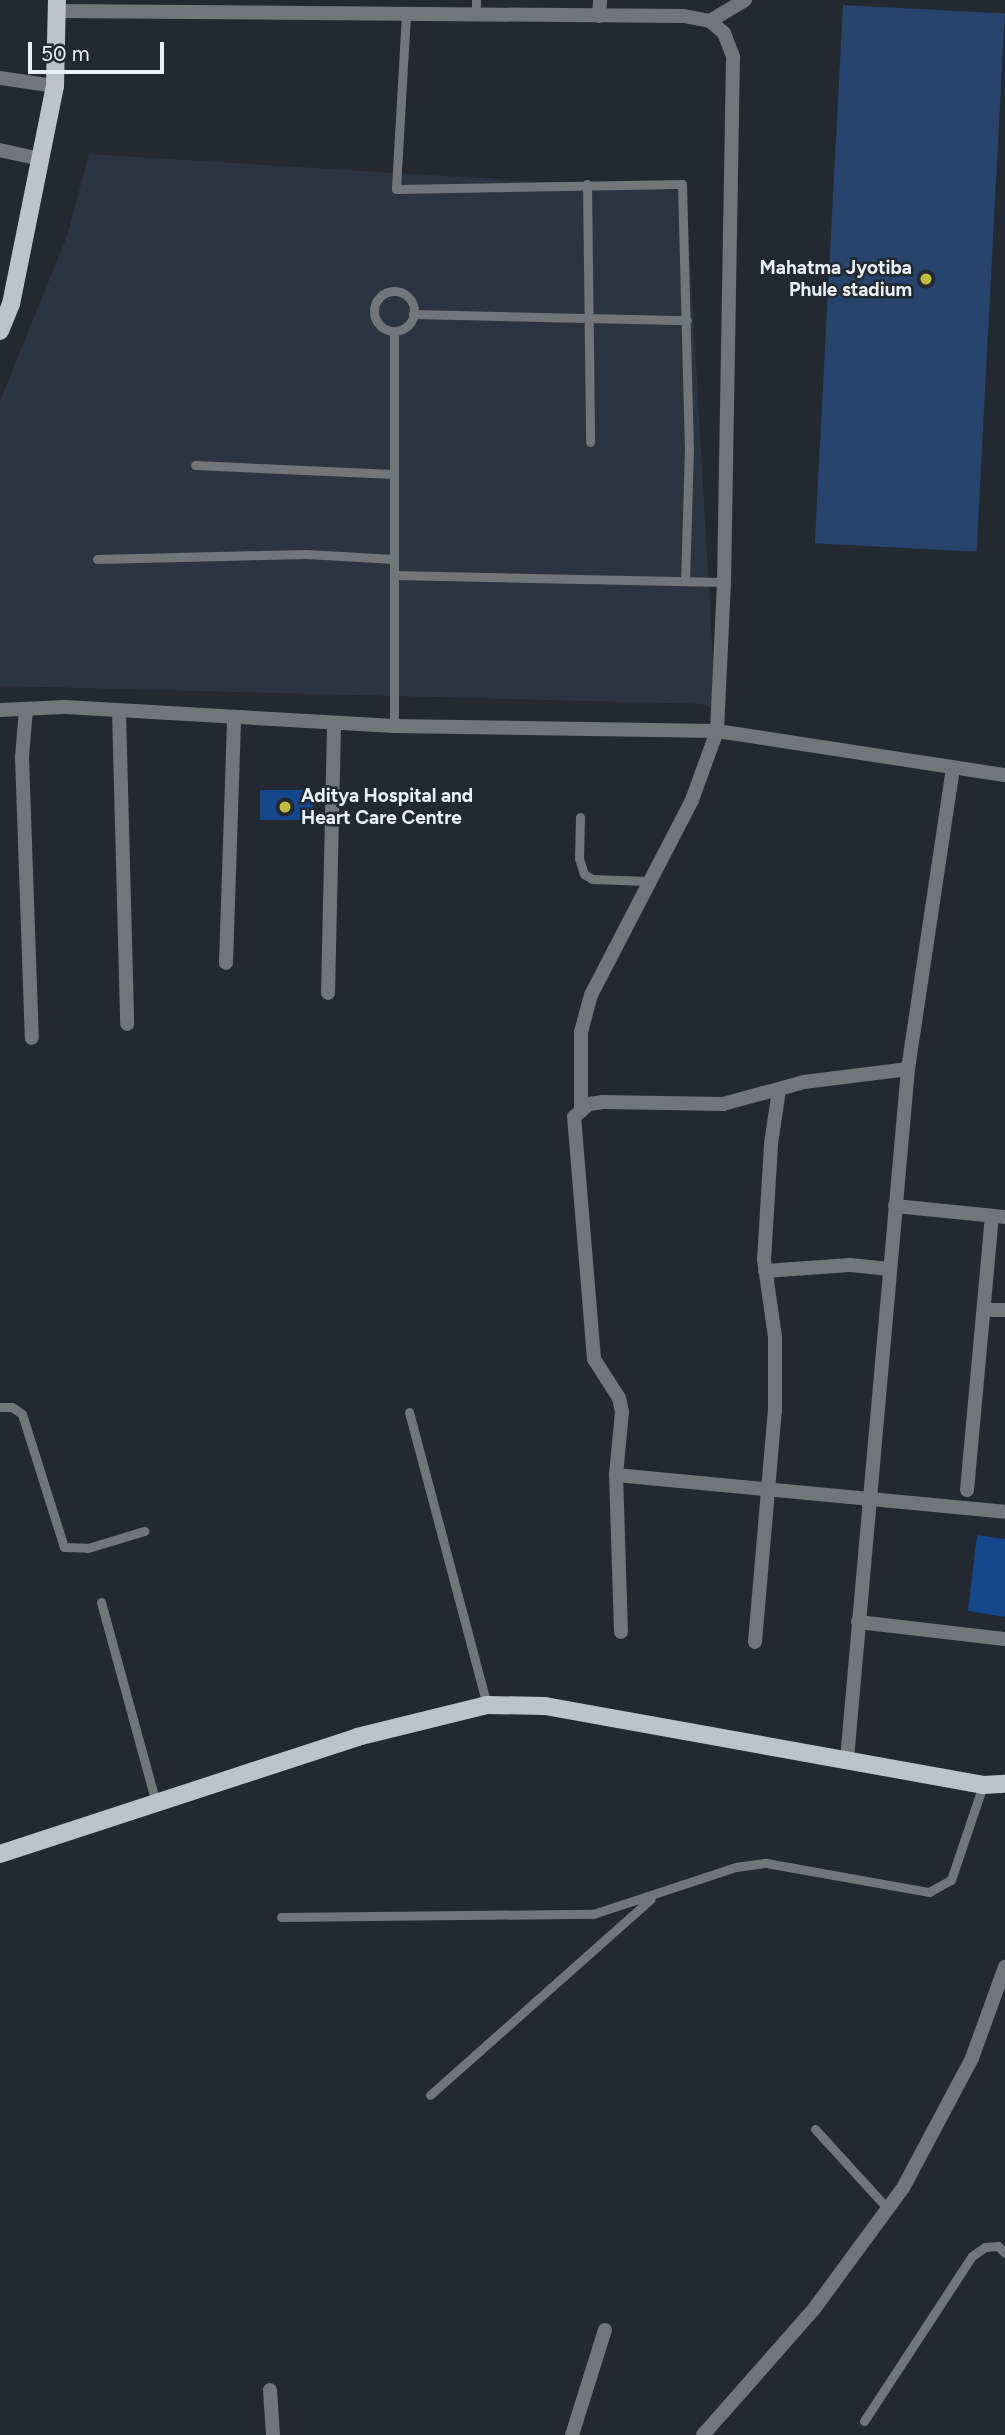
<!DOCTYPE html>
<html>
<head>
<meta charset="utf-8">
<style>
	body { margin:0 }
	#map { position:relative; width:1005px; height:2435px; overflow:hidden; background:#232831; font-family:Figtree,sans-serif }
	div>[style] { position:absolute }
	.built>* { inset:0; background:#2b3441 }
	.green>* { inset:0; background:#27446d; transform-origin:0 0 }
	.building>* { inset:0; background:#14478b; transform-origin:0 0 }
	.service>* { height:9px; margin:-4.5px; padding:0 4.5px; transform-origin:4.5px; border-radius:4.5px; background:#72757a }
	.service>.ring { margin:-4.5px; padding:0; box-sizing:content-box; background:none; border:9px solid #72757a; border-radius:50% }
	.minor>* { height:14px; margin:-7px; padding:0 7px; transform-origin:7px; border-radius:7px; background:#72757a }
	.tertiary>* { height:14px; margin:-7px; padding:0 7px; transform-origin:7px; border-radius:7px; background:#72757a }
	.primary>* { height:18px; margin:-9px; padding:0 9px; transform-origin:9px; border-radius:9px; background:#bdc3cc }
	.dots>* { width:19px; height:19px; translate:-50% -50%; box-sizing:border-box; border:4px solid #232831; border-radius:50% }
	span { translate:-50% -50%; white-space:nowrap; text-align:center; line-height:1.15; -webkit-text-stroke:5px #232831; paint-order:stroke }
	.poi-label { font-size:19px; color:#ecf0f6; font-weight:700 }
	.right { translate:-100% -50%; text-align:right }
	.left { translate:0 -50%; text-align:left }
	.scale { position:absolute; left:28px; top:42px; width:136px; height:32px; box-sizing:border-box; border:4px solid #ecf0f6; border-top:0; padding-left:9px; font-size:21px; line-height:24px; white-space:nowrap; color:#ecf0f6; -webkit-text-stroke:5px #232831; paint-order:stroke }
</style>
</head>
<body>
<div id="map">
	<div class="built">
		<i style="clip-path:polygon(89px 154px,686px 191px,716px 710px,703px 704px,0 686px,0 401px,67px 236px)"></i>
	</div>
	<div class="green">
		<i style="left:843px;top:5px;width:162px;height:539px;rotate:3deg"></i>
	</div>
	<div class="building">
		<i style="left:313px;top:790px;width:30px;height:53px;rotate:90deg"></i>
		<i style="clip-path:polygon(977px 1535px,1005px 1539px,1005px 1617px,968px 1611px)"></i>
	</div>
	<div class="service">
		<i style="left:406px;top:14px;width:175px;rotate:93.3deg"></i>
		<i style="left:396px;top:189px;width:286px;rotate:-1deg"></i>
		<i style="left:682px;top:184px;width:264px;rotate:88.5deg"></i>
		<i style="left:689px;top:448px;width:133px;rotate:91.7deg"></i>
		<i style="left:476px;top:15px;width:15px;rotate:-90deg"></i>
		<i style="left:587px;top:184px;width:258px;rotate:89.3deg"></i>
		<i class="ring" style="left:374px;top:291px;width:31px;height:31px"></i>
		<i style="left:413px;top:314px;width:274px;rotate:1.3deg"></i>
		<i style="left:195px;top:465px;width:199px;rotate:2.6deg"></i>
		<i style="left:97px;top:559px;width:209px;rotate:-1.4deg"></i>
		<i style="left:306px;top:554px;width:88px;rotate:3.3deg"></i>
		<i style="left:394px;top:575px;width:330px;rotate:1.2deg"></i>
		<i style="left:394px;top:726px;width:395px;rotate:-90deg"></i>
		<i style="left:580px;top:817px;width:41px;rotate:91.4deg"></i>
		<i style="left:579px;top:858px;width:17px;rotate:73deg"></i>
		<i style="left:584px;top:874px;width:9px;rotate:32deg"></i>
		<i style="left:592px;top:879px;width:56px;rotate:2deg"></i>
		<i style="left:0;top:1407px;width:12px"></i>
		<i style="left:12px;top:1407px;width:12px;rotate:35deg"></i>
		<i style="left:22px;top:1414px;width:139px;rotate:72.5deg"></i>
		<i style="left:64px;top:1547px;width:24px;rotate:2deg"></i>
		<i style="left:88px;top:1548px;width:59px;rotate:-16.9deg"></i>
		<i style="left:409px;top:1412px;width:303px;rotate:75.1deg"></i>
		<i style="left:101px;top:1602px;width:208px;rotate:74.7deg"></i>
		<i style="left:281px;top:1917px;width:312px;rotate:-0.6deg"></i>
		<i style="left:593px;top:1914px;width:151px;rotate:-18.2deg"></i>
		<i style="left:736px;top:1867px;width:30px;rotate:-8deg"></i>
		<i style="left:766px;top:1863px;width:166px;rotate:10.1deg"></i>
		<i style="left:929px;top:1892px;width:25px;rotate:-29deg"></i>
		<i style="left:951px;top:1880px;width:100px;rotate:-71.4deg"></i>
		<i style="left:430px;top:2095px;width:295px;rotate:-41.6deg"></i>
		<i style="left:815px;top:2129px;width:108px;rotate:47.6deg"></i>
		<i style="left:864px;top:2421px;width:197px;rotate:-56.8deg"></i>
		<i style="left:972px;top:2256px;width:16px;rotate:-35deg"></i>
		<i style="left:985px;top:2247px;width:13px;rotate:-4deg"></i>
		<i style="left:998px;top:2246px;width:10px;rotate:45deg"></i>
	</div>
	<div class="minor">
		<i style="left:599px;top:16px;width:16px;rotate:-86deg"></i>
		<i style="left:710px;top:21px;width:41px;rotate:-31deg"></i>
		<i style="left:0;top:78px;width:56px;rotate:8.3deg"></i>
		<i style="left:0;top:150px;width:41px;rotate:12.7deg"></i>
		<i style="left:26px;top:709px;width:48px;rotate:94.8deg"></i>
		<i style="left:22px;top:757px;width:281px;rotate:88deg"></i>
		<i style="left:119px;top:711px;width:313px;rotate:88.5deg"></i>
		<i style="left:226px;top:963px;width:246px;rotate:-88.1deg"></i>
		<i style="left:328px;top:993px;width:270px;rotate:-88.7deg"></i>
		<i style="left:581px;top:1109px;width:77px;rotate:-90deg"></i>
		<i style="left:581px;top:1032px;width:38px;rotate:-75deg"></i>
		<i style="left:591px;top:995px;width:220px;rotate:-62.6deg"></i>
		<i style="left:692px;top:800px;width:73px;rotate:-70.1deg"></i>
		<i style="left:895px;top:1206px;width:111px;rotate:5.7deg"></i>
		<i style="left:765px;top:1271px;width:85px;rotate:-4deg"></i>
		<i style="left:850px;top:1265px;width:40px;rotate:5.7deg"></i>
		<i style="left:984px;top:1310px;width:21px"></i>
		<i style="left:616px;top:1475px;width:391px;rotate:5.4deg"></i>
		<i style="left:967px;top:1490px;width:275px;rotate:-84.8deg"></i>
		<i style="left:858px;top:1622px;width:148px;rotate:6.6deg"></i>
		<i style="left:621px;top:1632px;width:157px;rotate:-91.8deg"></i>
		<i style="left:616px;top:1475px;width:63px;rotate:-84.6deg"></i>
		<i style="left:622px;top:1412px;width:14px;rotate:-102deg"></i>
		<i style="left:619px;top:1398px;width:46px;rotate:-122.7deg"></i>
		<i style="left:594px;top:1359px;width:243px;rotate:-94.7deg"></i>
		<i style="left:574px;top:1117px;width:20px;rotate:-41deg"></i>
		<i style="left:589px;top:1104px;width:14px;rotate:-8deg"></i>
		<i style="left:603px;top:1102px;width:120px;rotate:1deg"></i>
		<i style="left:723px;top:1104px;width:84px;rotate:-15.2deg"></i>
		<i style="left:804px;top:1082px;width:105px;rotate:-7.1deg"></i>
		<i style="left:755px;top:1642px;width:232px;rotate:-85.1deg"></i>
		<i style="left:775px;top:1411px;width:74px;rotate:-90deg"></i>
		<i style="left:775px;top:1337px;width:78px;rotate:-98.1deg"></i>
		<i style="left:764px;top:1260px;width:116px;rotate:-86.5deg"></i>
		<i style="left:771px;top:1144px;width:55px;rotate:-81.6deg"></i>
		<i style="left:847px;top:1759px;width:693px;rotate:-84.95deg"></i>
		<i style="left:908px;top:1069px;width:305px;rotate:-81.5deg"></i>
		<i style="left:270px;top:2390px;width:45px;rotate:86.2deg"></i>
		<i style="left:572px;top:2435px;width:110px;rotate:-72.6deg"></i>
	</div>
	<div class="tertiary">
		<i style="left:57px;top:11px;width:627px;rotate:0.46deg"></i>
		<i style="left:684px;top:16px;width:26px;rotate:11deg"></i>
		<i style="left:710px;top:21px;width:18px;rotate:41deg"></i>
		<i style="left:724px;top:33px;width:26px;rotate:69deg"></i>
		<i style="left:733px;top:57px;width:525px;rotate:90.98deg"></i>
		<i style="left:724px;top:582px;width:149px;rotate:92.7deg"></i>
		<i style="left:0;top:710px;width:65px;rotate:-2.6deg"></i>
		<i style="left:65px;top:707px;width:330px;rotate:3.3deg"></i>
		<i style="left:394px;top:726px;width:323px;rotate:0.9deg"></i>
		<i style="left:717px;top:731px;width:291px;rotate:8.7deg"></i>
		<i style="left:703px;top:2435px;width:168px;rotate:-48.6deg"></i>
		<i style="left:814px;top:2309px;width:150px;rotate:-53.7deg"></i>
		<i style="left:903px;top:2188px;width:147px;rotate:-62deg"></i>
		<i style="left:972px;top:2058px;width:97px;rotate:-70.1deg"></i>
	</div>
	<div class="primary">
		<i style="left:0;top:331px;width:29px;rotate:-68deg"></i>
		<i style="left:11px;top:304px;width:222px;rotate:-78.6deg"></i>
		<i style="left:55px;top:86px;width:86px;rotate:-88.7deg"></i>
		<i style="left:0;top:1854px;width:376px;rotate:-18.1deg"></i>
		<i style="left:357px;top:1737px;width:134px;rotate:-13.8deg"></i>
		<i style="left:487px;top:1705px;width:58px;rotate:1deg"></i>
		<i style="left:545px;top:1706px;width:445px;rotate:10.2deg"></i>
		<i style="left:983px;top:1785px;width:22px;rotate:-3deg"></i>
	</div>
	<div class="dots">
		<i style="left:926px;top:279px;background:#c2bd3f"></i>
		<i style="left:285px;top:807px;background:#c2bd3f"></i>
	</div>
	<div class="poi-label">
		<span class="right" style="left:912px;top:279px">Mahatma Jyotiba<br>Phule stadium</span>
		<span class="left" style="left:301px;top:807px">Aditya Hospital and<br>Heart Care Centre</span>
	</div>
	<div class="scale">50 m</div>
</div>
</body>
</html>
